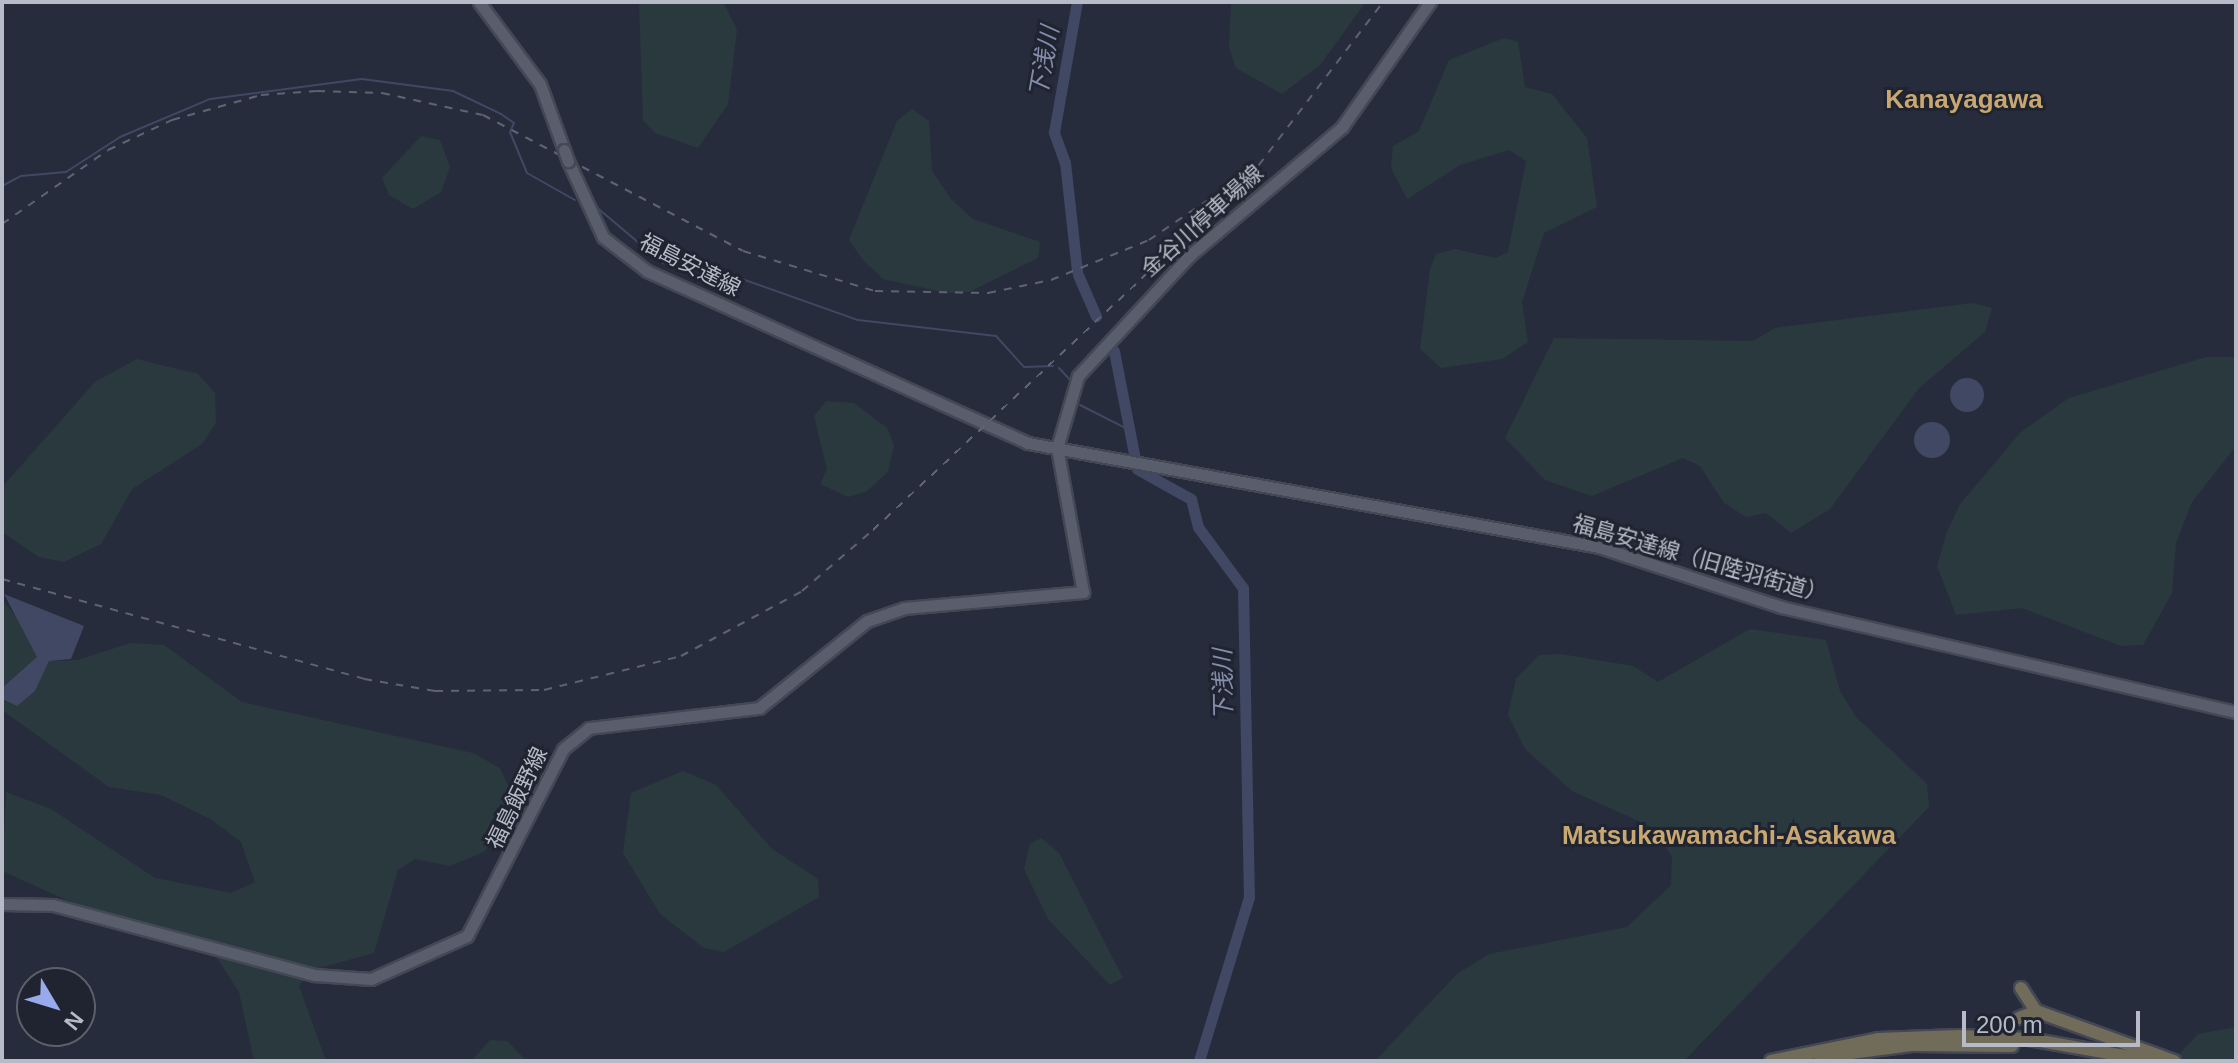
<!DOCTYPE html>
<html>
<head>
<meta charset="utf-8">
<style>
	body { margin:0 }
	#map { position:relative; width:2238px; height:1063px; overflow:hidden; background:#272c3c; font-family:Helvetica,"Noto Sans JP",sans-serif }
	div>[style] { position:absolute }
	.green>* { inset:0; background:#2a393e }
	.water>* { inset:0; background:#404863 }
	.round { border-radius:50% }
	.stream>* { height:2px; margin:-1px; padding:0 1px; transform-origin:1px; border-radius:1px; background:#404863 }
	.river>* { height:11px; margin:-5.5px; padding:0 5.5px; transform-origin:5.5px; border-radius:5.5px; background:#404863 }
	.roads { filter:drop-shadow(2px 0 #444855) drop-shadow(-2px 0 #444855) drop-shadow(0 2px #444855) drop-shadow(0 -2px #444855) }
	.major>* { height:11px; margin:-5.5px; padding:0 5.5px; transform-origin:5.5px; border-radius:5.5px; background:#595e6c }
	.highway>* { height:12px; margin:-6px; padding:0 6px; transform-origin:6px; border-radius:6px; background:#716c59 }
	.rail>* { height:2px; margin-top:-1px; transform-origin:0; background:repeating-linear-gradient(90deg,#5e6273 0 8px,transparent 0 16px) }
	.bridges { filter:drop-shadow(2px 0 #444855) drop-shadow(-2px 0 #444855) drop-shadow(0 2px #444855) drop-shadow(0 -2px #444855) }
	.major-bridge>* { height:11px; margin:-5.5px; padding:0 5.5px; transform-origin:5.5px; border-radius:5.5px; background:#595e6c }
	span { translate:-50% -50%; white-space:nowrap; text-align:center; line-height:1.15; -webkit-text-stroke:6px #202431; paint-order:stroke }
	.street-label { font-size:22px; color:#b7bac7 }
	.water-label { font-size:24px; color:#838dab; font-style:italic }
	.quarter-label { font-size:26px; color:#c8a771; font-weight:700 }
	.frame { position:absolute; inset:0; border:4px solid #b7bac7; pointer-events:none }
	.north { position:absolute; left:16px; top:967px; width:80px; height:80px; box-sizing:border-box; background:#202431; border:2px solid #5c606d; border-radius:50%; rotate:128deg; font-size:22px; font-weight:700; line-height:32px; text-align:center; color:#b7bac7 }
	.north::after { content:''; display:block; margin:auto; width:28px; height:36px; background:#98a9ec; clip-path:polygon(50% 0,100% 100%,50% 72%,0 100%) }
	.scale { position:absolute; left:1962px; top:1011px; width:178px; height:36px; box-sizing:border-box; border:4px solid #b7bac7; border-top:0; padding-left:10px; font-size:24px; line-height:28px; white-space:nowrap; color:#b7bac7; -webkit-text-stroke:6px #202431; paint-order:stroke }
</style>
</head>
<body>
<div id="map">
	<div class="green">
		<i style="clip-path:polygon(639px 2px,723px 2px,737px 30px,728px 104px,698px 148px,655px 133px,643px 120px)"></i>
		<i style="clip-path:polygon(1231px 2px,1366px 2px,1320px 65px,1282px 94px,1236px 68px,1229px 47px)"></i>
		<i style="clip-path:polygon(1504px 38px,1518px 42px,1525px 87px,1552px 94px,1587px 138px,1597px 207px,1544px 233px,1522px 302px,1528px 342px,1502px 359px,1441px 368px,1420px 349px,1430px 269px,1436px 254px,1455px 249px,1495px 258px,1508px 252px,1526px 161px,1509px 150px,1460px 165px,1407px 199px,1391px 168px,1393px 146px,1419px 131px,1449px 60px)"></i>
		<i style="clip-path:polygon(912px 109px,929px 121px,932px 171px,951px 199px,973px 219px,1040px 242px,1038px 258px,969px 292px,947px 293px,883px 279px,863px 260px,849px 240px,897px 121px)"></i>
		<i style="clip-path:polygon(421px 136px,440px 140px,450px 167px,441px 192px,413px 209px,389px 195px,382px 178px)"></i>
		<i style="clip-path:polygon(1973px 303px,1992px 308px,1985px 332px,1919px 388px,1830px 509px,1791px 533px,1766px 513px,1746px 517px,1724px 503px,1700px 466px,1683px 458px,1592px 496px,1545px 480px,1505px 438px,1554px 338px,1753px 341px,1775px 328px)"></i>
		<i style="clip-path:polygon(2206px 357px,2236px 357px,2236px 446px,2192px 502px,2176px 543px,2172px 593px,2143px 645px,2121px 646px,2022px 608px,1956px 615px,1937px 566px,1947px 532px,1960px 504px,2021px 432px,2069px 398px)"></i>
		<i style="clip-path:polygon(137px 359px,198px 374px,215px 393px,216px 423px,202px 444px,132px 489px,101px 544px,64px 562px,39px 557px,2px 532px,3px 486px,95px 382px)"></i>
		<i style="clip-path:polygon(826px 401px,854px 403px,887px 428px,894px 445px,888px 472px,867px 491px,848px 497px,820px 484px,827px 469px,814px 416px)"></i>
		<i style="clip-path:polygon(2px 599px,34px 640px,38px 657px,2px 688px)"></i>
		<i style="clip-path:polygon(1750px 629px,1826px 640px,1840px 691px,1856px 717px,1927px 784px,1929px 807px,1684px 1061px,1375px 1061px,1457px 974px,1489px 954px,1627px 927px,1671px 885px,1672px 857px,1654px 828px,1572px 791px,1525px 749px,1508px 715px,1516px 679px,1539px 655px,1561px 654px,1633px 666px,1658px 682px)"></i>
		<i style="clip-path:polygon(130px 643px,164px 645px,242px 702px,473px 753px,500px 768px,512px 794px,501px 830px,484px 852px,450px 866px,415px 859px,398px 870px,374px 953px,312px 970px,299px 986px,326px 1061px,254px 1061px,239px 992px,206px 941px,124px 926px,2px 871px,6px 792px,51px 809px,155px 878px,231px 893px,255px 882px,241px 842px,212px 820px,161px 795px,109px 787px,2px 710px,2px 699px,17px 706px,49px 661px,78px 660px)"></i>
		<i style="clip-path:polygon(683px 771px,716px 785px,772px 849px,818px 879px,819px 897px,724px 952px,704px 948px,660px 914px,623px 853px,631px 793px)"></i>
		<i style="clip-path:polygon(1041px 838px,1059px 853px,1123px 978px,1110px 985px,1048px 919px,1024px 869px,1030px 844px)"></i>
		<i style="clip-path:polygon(2236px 1027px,2236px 1061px,2173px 1061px,2198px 1034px)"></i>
		<i style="clip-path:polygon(490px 1040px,507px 1041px,527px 1061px,471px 1061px)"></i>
	</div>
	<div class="water">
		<i class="round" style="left:1950px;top:378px;width:34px;height:34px"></i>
		<i class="round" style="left:1914px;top:422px;width:36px;height:36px"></i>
		<i style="clip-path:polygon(4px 594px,84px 626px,71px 659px,49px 661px,35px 691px,17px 706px,2px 699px,2px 688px,37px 657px)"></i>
	</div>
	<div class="stream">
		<i style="left:2px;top:186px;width:21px;rotate:-28deg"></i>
		<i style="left:21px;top:176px;width:45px;rotate:-5.1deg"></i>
		<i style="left:66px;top:172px;width:64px;rotate:-32.9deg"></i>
		<i style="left:120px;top:137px;width:98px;rotate:-22.9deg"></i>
		<i style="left:210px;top:99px;width:153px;rotate:-7.5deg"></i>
		<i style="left:362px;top:79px;width:92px;rotate:7.5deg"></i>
		<i style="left:453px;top:91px;width:53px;rotate:25.6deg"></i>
		<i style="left:501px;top:114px;width:16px;rotate:35deg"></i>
		<i style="left:514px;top:123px;width:10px;rotate:114deg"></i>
		<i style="left:510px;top:132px;width:44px;rotate:67.5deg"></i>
		<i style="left:527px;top:173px;width:55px;rotate:29.4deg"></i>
		<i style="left:595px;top:206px;width:89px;rotate:40deg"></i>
		<i style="left:663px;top:263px;width:48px;rotate:5.9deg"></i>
		<i style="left:711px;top:268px;width:156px;rotate:19.5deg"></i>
		<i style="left:858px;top:320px;width:139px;rotate:6.6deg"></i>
		<i style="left:996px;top:336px;width:42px;rotate:47.9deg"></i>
		<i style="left:1024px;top:367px;width:29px;rotate:-2deg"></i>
		<i style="left:1059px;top:368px;width:16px;rotate:47deg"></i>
		<i style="left:1080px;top:405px;width:55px;rotate:27deg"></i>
	</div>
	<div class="river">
		<i style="left:1077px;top:271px;width:109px;rotate:-96.3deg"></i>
		<i style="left:1065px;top:163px;width:33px;rotate:-110deg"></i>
		<i style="left:1054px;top:132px;width:132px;rotate:-80deg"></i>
		<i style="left:1078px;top:275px;width:45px;rotate:66.3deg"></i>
		<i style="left:1114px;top:351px;width:120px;rotate:79deg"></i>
		<i style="left:1137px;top:469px;width:62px;rotate:29.1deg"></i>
		<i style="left:1191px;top:499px;width:29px;rotate:76deg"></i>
		<i style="left:1198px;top:527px;width:76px;rotate:53.6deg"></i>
		<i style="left:1243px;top:588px;width:309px;rotate:88.9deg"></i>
		<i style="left:1249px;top:897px;width:171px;rotate:107deg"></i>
	</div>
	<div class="roads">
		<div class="major">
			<i style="left:479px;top:2px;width:102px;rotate:53.4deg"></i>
			<i style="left:540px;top:84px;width:70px;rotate:70deg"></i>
			<i style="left:568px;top:161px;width:84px;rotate:65.3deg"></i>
			<i style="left:603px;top:237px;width:56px;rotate:37.7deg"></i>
			<i style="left:647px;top:271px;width:418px;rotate:24.3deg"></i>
			<i style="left:1028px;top:443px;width:580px;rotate:10.32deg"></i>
			<i style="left:1599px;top:547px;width:192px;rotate:18.2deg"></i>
			<i style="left:1781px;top:607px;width:467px;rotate:13deg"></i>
			<i style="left:2px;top:904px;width:51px;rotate:1.1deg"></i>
			<i style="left:53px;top:905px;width:271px;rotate:15deg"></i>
			<i style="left:315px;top:975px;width:56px;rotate:4.1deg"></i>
			<i style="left:371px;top:979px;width:105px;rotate:-24.1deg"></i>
			<i style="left:467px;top:936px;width:210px;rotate:-62.8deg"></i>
			<i style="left:563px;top:749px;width:33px;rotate:-39deg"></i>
			<i style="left:589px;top:728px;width:171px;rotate:-6.7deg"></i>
			<i style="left:759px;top:708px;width:139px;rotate:-38.9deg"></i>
			<i style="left:867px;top:621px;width:39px;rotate:-19deg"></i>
			<i style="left:904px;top:608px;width:180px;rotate:-5.1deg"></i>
			<i style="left:1083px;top:592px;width:146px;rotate:-100.2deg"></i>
			<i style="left:1057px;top:448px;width:75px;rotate:-73.7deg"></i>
			<i style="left:1078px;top:376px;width:163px;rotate:-47.2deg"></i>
			<i style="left:1189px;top:256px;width:200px;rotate:-40.1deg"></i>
			<i style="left:1342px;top:127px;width:153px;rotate:-54.9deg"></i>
		</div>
		<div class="highway">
			<i style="left:2021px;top:988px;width:27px;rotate:57deg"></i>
			<i style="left:2019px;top:1018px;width:18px;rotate:-22deg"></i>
			<i style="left:2036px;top:1011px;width:147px;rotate:19.9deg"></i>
			<i style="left:1820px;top:1057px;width:94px;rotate:-7.4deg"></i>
			<i style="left:1913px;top:1045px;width:99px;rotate:0.6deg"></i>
			<i style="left:1771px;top:1061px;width:109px;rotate:-11.6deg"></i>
			<i style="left:1878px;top:1039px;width:80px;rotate:-2.1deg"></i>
			<i style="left:1958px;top:1036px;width:71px;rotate:2.4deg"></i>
			<i style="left:2029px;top:1039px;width:127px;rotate:10deg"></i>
		</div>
	</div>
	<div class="rail">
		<i style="left:2px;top:224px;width:129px;rotate:-34.9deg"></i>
		<i style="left:108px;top:150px;width:71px;rotate:-25.1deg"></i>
		<i style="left:172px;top:120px;width:92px;rotate:-15.7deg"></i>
		<i style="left:261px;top:95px;width:56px;rotate:-4.1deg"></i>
		<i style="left:317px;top:91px;width:65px;rotate:1.8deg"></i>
		<i style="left:382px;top:93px;width:103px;rotate:12.3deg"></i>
		<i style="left:483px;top:115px;width:293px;rotate:27.6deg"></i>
		<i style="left:743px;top:251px;width:138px;rotate:16.9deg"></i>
		<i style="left:875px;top:291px;width:113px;rotate:1deg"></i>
		<i style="left:988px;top:293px;width:64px;rotate:-11.7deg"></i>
		<i style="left:1051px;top:280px;width:106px;rotate:-22.2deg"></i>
		<i style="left:1149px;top:240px;width:87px;rotate:-34.2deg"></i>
		<i style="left:2px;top:579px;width:376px;rotate:15.4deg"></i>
		<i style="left:364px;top:679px;width:72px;rotate:9.6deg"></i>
		<i style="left:435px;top:691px;width:109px;rotate:-0.5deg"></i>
		<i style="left:544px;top:690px;width:141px;rotate:-13.9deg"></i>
		<i style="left:681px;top:656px;width:137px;rotate:-28.2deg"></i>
		<i style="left:802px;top:591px;width:94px;rotate:-40.7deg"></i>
		<i style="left:873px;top:530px;width:515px;rotate:-43.11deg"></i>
		<i style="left:1249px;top:178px;width:221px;rotate:-52.7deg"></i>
	</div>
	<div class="bridges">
		<div class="major-bridge">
			<i style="left:564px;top:150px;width:12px;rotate:70deg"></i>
		</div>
	</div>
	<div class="street-label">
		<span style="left:1202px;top:221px;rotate:-42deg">金谷川停車場線</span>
		<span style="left:690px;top:265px;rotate:27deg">福島安達線</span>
		<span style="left:1700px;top:559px;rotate:16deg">福島安達線（旧陸羽街道）</span>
		<span style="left:517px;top:798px;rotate:-64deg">福島飯野線</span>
	</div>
	<div class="water-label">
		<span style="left:1044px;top:62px;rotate:-80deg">下浅川</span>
		<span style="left:1223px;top:685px;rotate:-91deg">下浅川</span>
	</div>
	<div class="quarter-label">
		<span style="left:1964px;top:100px">Kanayagawa</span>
		<span style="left:1729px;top:836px">Matsukawamachi-Asakawa</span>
	</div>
	<div class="frame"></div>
	<div class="north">N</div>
	<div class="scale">200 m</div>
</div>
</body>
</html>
